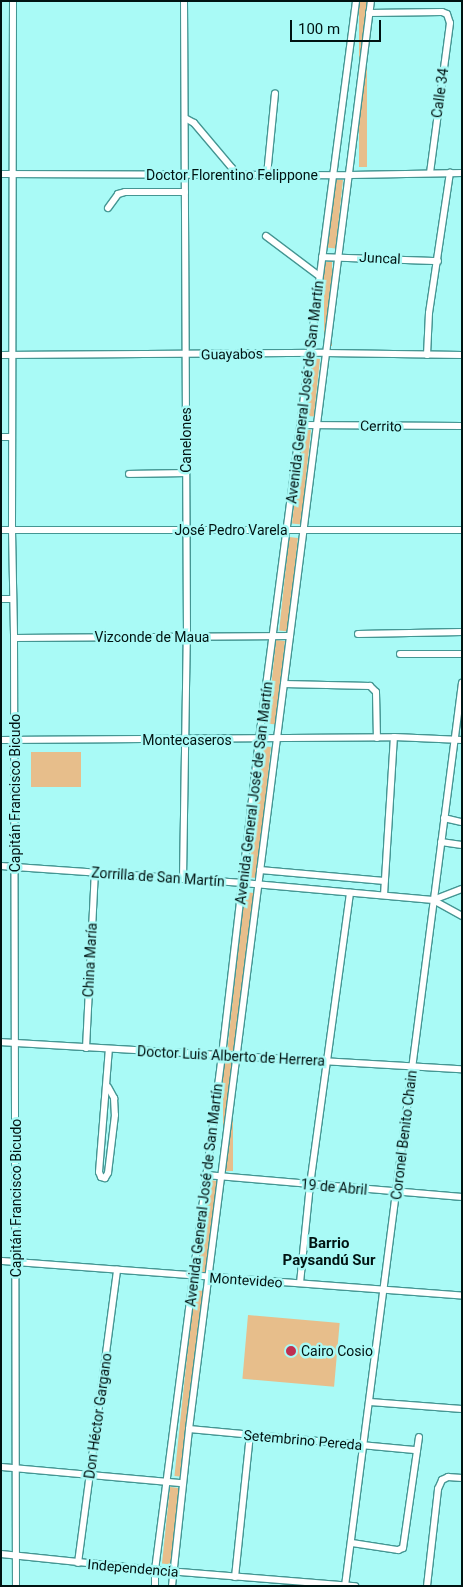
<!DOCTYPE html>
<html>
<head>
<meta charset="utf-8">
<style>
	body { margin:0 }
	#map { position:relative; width:463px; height:1587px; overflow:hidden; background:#a9faf6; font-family:Roboto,sans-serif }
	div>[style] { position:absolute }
	.green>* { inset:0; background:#e7be8b; transform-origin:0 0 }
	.roads { filter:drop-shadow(1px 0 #449693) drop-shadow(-1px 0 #449693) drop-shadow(0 1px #449693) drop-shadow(0 -1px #449693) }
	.minor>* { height:6px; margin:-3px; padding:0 3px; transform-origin:3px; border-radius:3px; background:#fff }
	.dots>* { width:14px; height:14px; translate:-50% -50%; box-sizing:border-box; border:2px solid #a9faf6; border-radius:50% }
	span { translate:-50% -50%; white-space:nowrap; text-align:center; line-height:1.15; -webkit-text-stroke:5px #a9faf6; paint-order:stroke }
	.street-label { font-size:14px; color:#001312 }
	.poi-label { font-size:14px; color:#001312 }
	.left { translate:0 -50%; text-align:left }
	.neighbourhood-label { font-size:15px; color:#001312; font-weight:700 }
	.frame { position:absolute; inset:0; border:2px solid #001312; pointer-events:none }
	.scale { position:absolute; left:290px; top:20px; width:91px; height:22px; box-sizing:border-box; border:2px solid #001312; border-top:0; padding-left:6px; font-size:15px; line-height:18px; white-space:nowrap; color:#001312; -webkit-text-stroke:4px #a9faf6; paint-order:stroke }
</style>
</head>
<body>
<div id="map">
	<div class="green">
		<i style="left:359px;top:1px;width:8px;height:166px"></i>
		<i style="left:334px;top:179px;width:9px;height:69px;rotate:6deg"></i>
		<i style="left:324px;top:262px;width:8px;height:84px"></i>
		<i style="left:311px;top:358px;width:9px;height:58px;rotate:6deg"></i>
		<i style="left:302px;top:429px;width:9px;height:95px;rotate:6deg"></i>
		<i style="left:289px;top:537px;width:9px;height:94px;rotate:6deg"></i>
		<i style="left:276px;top:640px;width:9px;height:84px;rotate:6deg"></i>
		<i style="left:262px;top:746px;width:9px;height:132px;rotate:6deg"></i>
		<i style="left:81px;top:752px;width:35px;height:50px;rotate:90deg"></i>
		<i style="left:244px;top:892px;width:10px;height:159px;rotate:6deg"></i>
		<i style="left:223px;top:1060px;width:10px;height:111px"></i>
		<i style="left:208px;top:1180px;width:10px;height:92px;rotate:6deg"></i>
		<i style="left:194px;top:1290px;width:10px;height:187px;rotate:6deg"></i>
		<i style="left:248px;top:1315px;width:92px;height:64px;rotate:5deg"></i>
		<i style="left:170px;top:1487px;width:9px;height:77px;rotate:6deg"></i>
	</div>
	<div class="roads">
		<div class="minor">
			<i style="left:13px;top:1px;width:529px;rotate:90.11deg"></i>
			<i style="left:12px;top:530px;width:108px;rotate:88.9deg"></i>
			<i style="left:14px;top:638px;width:948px;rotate:89.88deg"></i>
			<i style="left:369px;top:13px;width:73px;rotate:-0.8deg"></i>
			<i style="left:442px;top:12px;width:5px;rotate:22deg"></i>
			<i style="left:447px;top:14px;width:9px;rotate:72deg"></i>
			<i style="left:450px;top:23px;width:151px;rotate:97.6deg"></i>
			<i style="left:185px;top:118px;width:10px;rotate:29deg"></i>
			<i style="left:194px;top:123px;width:59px;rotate:49.8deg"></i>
			<i style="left:232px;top:168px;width:8px;rotate:83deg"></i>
			<i style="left:1px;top:174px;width:349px;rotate:0.2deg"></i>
			<i style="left:350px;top:175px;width:112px;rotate:-1deg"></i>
			<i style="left:267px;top:175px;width:82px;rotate:-84.4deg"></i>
			<i style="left:108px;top:208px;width:17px;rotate:-54deg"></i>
			<i style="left:118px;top:194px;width:7px;rotate:-16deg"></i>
			<i style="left:125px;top:192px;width:60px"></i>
			<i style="left:266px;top:236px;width:66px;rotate:37deg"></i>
			<i style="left:322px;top:257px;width:116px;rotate:2deg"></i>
			<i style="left:1px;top:355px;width:324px;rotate:-0.4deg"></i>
			<i style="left:325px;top:353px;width:137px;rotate:0.8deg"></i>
			<i style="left:427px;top:355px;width:42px;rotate:-87.3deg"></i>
			<i style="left:429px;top:313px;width:142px;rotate:-81.5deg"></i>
			<i style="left:301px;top:425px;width:161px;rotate:0.4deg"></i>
			<i style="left:1px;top:437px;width:11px"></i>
			<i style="left:129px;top:474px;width:56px;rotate:-1deg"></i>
			<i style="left:1px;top:530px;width:461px"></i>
			<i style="left:1px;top:599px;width:12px"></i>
			<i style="left:358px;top:634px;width:104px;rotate:-1.1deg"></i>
			<i style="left:14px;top:638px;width:276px;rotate:-0.4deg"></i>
			<i style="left:400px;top:654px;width:62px"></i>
			<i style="left:284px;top:684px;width:86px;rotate:1.3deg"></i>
			<i style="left:370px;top:686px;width:8px;rotate:45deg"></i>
			<i style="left:376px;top:692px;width:46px;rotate:88.8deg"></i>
			<i style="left:1px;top:740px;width:393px;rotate:-0.4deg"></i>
			<i style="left:394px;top:737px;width:68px;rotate:2.5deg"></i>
			<i style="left:444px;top:818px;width:18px;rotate:13deg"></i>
			<i style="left:441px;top:842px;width:21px;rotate:8deg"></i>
			<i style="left:1px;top:866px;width:243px;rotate:4deg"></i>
			<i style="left:243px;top:883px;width:191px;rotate:5.1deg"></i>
			<i style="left:433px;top:900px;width:33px;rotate:29deg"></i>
			<i style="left:260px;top:870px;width:125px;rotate:5deg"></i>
			<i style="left:183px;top:879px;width:242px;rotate:-89.1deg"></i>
			<i style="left:187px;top:637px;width:636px;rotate:-90.27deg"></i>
			<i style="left:384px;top:895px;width:158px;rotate:-86.4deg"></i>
			<i style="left:433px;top:900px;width:31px;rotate:-21deg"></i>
			<i style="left:1px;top:1042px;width:462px;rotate:3.4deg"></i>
			<i style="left:86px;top:1048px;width:175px;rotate:-87.1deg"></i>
			<i style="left:108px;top:1087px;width:13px;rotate:61deg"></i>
			<i style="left:114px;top:1098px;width:17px;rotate:87deg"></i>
			<i style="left:115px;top:1115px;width:58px;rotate:96.9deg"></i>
			<i style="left:108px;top:1173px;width:6px;rotate:121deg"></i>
			<i style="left:105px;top:1178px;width:4px;rotate:-166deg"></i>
			<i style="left:101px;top:1177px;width:5px;rotate:-112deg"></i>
			<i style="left:99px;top:1172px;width:123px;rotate:-85.4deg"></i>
			<i style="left:206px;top:1175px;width:257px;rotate:4.9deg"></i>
			<i style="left:1px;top:1261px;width:462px;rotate:4.3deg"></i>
			<i style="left:300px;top:1283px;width:99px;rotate:-84.2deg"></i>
			<i style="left:310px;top:1185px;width:295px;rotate:-82.2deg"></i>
			<i style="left:370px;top:1402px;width:92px;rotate:4.4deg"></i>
			<i style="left:189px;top:1429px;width:229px;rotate:5.3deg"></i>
			<i style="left:1px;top:1467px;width:182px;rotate:5.1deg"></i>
			<i style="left:352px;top:1543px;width:47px;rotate:8.7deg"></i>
			<i style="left:398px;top:1550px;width:5px;rotate:-22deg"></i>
			<i style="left:403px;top:1548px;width:112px;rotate:-81.8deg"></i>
			<i style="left:1px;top:1554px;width:155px;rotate:5.9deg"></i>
			<i style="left:155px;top:1570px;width:201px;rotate:4.6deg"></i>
			<i style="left:78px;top:1563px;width:296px;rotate:-82.4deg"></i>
			<i style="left:235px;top:1577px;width:143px;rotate:-84deg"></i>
			<i style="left:155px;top:1586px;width:16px;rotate:-90deg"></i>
			<i style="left:155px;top:1570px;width:519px;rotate:-82.59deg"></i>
			<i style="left:222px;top:1055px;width:318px;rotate:-83.3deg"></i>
			<i style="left:259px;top:739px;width:744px;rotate:-82.51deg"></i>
			<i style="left:172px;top:1586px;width:158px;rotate:-83.8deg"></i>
			<i style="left:189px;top:1429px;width:1440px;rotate:-82.74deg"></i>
			<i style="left:345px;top:1586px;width:911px;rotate:-82.62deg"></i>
			<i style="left:427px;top:1586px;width:98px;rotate:-83.5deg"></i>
			<i style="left:438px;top:1489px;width:10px;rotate:-66deg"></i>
			<i style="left:442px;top:1480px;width:7px;rotate:-27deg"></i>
			<i style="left:448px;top:1477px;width:14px;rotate:4deg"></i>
		</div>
	</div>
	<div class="dots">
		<i style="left:291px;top:1351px;background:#bf2f51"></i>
	</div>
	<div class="street-label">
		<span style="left:440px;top:93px;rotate:-82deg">Calle 34</span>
		<span style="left:232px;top:175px">Doctor Florentino Felippone</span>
		<span style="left:380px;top:258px;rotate:3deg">Juncal</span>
		<span style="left:232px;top:354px;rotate:-1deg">Guayabos</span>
		<span style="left:305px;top:392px;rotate:-83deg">Avenida General José de San Martín</span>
		<span style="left:381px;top:426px;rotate:1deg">Cerrito</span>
		<span style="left:186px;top:440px;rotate:-90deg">Canelones</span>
		<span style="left:231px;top:530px">José Pedro Varela</span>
		<span style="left:152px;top:637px">Vizconde de Maua</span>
		<span style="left:187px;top:740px">Montecaseros</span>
		<span style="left:15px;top:793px;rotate:-90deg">Capitán Francisco Bicudo</span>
		<span style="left:254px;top:793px;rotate:-83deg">Avenida General José de San Martín</span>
		<span style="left:158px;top:877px;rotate:4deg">Zorrilla de San Martín</span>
		<span style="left:90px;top:960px;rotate:-87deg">China María</span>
		<span style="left:231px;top:1056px;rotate:3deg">Doctor Luis Alberto de Herrera</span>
		<span style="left:404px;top:1135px;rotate:-83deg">Coronel Benito Chain</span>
		<span style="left:334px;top:1187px;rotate:5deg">19 de Abril</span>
		<span style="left:204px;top:1195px;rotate:-83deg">Avenida General José de San Martín</span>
		<span style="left:16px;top:1198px;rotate:-90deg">Capitán Francisco Bicudo</span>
		<span style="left:246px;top:1280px;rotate:4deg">Montevideo</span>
		<span style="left:98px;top:1416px;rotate:-82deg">Don Héctor Gargano</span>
		<span style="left:303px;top:1440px;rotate:5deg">Setembrino Pereda</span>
		<span style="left:133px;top:1568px;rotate:5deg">Independencia</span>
	</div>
	<div class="poi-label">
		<span class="left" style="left:301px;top:1351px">Cairo Cosio</span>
	</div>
	<div class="neighbourhood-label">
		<span style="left:329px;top:1252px">Barrio<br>Paysandú Sur</span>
	</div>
	<div class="frame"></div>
	<div class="scale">100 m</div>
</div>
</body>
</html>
